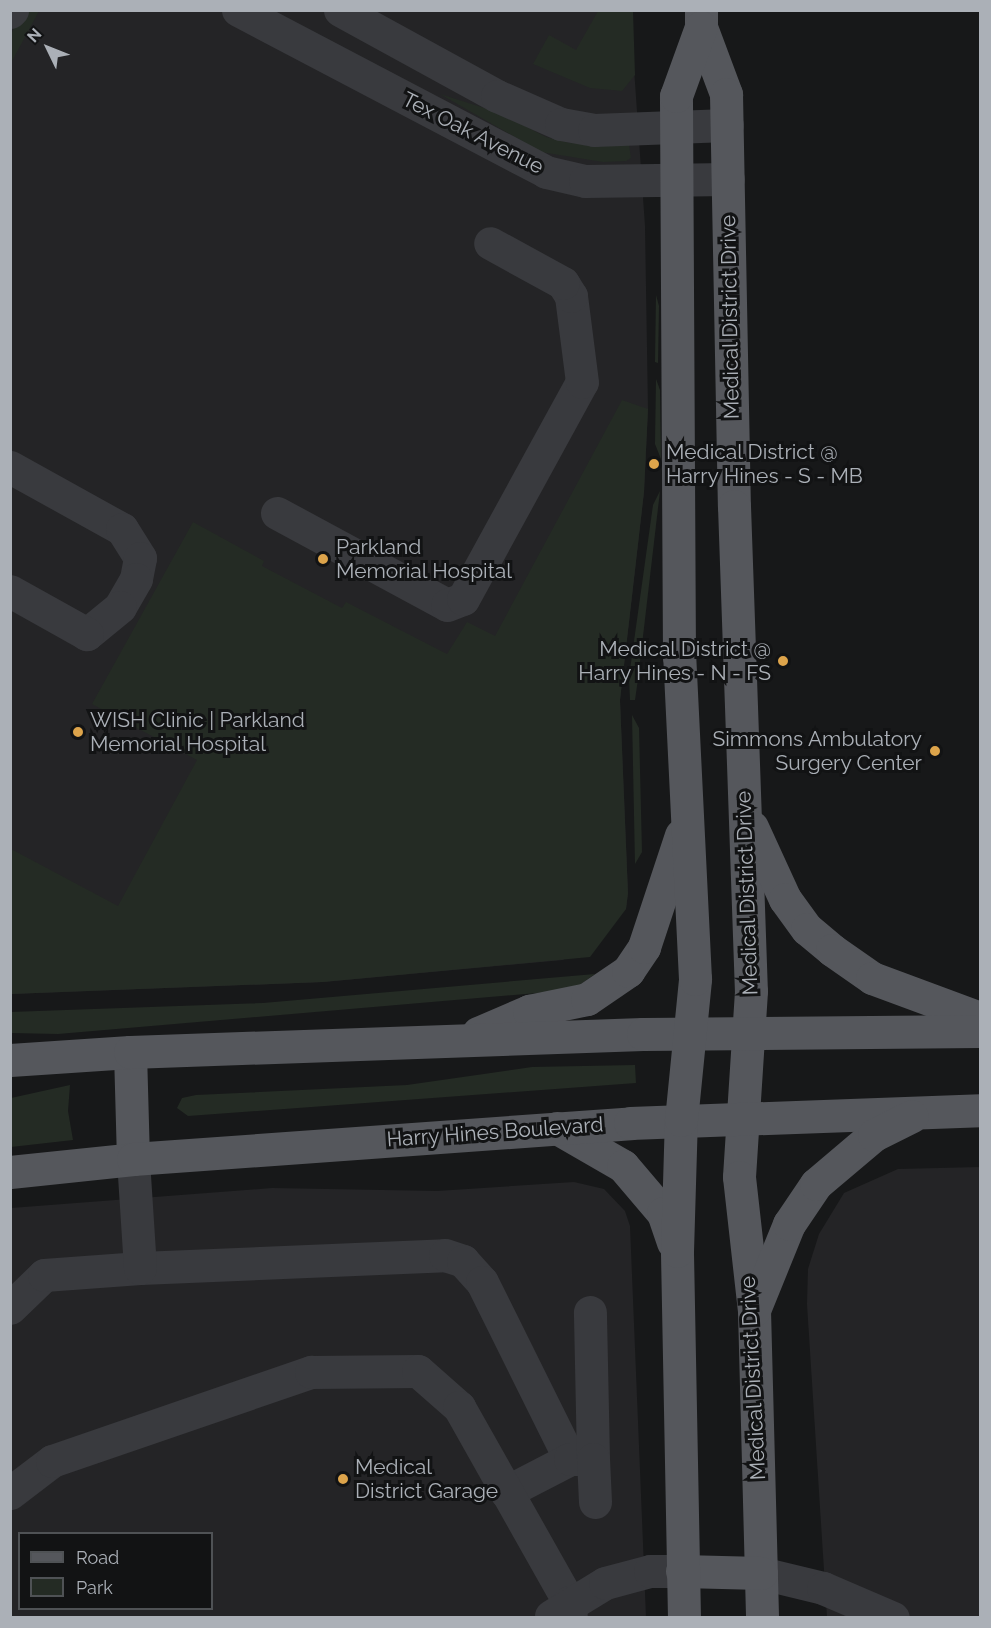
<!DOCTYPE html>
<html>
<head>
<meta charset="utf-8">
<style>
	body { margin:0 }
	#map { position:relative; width:991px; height:1628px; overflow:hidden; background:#171819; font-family:Raleway,sans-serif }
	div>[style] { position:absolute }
	.built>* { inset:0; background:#242426 }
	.green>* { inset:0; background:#242b24 }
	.minor>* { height:33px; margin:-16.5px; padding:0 16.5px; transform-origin:16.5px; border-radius:16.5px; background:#393a3e }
	.major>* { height:33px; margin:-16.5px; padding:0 16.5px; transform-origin:16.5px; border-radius:16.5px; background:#55575c }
	.dots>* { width:16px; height:16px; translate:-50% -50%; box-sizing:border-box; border:3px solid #121314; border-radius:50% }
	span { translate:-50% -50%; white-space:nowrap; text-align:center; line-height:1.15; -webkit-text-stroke:6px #121314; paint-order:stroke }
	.street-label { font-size:21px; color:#abb0b7 }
	.poi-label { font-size:21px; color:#abb0b7 }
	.left { translate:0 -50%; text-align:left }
	.right { translate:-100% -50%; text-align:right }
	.frame { position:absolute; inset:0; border:12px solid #abb0b7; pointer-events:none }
	.legend { position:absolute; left:18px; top:1532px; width:195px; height:78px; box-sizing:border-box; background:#121314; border:2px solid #4f5255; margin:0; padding:8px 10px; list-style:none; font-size:18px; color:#abb0b7 }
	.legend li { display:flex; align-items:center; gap:12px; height:30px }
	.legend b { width:30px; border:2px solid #4f5255 }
	.north { position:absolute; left:18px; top:18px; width:60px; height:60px; -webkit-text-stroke:4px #121314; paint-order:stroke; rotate:313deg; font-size:16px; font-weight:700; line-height:24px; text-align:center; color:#abb0b7 }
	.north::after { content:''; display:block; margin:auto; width:21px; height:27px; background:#abb0b7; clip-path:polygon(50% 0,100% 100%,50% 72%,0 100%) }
</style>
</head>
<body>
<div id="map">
	<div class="built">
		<i style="clip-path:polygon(10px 11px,630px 11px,645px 226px,648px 409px,644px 492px,620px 700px,628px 893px,626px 909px,563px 960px,323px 982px,11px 994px)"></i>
		<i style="clip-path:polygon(980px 1167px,980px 1617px,827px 1617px,807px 1304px,808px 1269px,819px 1234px,844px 1193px,898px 1169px)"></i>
		<i style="clip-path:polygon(evenodd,574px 1182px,604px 1189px,625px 1211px,630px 1226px,646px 1617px,11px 1618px,11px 1208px,272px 1188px,437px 1191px,574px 1182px,20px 1534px,212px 1534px,212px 1608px,20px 1608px,20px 1534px)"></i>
	</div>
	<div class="green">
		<i style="clip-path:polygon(23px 11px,39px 11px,11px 63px,11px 34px)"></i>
		<i style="clip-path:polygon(598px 11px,633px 11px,635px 75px,622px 91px,590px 88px,533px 64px,549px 35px,576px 50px)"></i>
		<i style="clip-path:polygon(440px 94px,500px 113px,546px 137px,570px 143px,629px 145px,631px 158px,626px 161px,603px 162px,541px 152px)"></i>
		<i style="clip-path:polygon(656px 295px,659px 306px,658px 363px,655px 362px)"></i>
		<i style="clip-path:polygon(656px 379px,660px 390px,661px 459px,655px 444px)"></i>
		<i style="clip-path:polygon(622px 400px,648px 409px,644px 492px,620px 700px,628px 893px,626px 909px,590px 957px,323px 982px,11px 994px,11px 849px,118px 906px,197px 760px,92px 704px,193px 522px,264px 561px,262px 566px,342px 608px,346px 602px,447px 654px,467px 622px,495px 636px)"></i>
		<i style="clip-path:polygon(660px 491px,638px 679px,635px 700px,630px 700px,629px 677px,653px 505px)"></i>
		<i style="clip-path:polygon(632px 715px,639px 728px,642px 852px,635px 864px)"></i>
		<i style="clip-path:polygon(595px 974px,578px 986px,549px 992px,58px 1034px,11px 1033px,10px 1012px,263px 1003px)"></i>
		<i style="clip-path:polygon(635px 1065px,636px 1083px,188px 1116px,177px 1108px,182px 1098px,196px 1095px,407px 1085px,532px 1067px)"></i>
		<i style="clip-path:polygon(70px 1085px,68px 1111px,73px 1140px,11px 1147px,11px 1098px)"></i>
	</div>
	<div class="minor">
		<i style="left:238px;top:10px;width:348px;rotate:27.7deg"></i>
		<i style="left:546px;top:172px;width:40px;rotate:13deg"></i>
		<i style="left:585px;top:181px;width:143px;rotate:-0.8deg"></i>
		<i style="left:340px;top:10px;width:179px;rotate:28.7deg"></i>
		<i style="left:497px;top:96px;width:70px;rotate:23.6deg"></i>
		<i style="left:561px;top:124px;width:34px;rotate:10deg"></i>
		<i style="left:594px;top:130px;width:133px;rotate:-2.2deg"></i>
		<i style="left:10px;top:12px;width:3px;rotate:-45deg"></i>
		<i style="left:10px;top:467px;width:128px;rotate:29deg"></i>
		<i style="left:122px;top:529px;width:34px;rotate:58deg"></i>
		<i style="left:140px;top:558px;width:21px;rotate:101deg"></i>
		<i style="left:136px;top:579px;width:32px;rotate:120deg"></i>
		<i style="left:120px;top:607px;width:43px;rotate:140.7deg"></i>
		<i style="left:87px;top:634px;width:88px;rotate:-150.8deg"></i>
		<i style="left:277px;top:513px;width:193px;rotate:28.4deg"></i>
		<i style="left:447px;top:605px;width:17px;rotate:-21deg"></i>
		<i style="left:463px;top:599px;width:247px;rotate:-61.3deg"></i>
		<i style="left:582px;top:382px;width:87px;rotate:-97.3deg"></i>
		<i style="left:571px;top:296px;width:15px;rotate:-122deg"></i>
		<i style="left:563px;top:283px;width:83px;rotate:-151.3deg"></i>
		<i style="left:140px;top:1268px;width:305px;rotate:-2.4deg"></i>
		<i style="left:445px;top:1255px;width:19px;rotate:18deg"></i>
		<i style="left:463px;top:1261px;width:28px;rotate:48deg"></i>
		<i style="left:482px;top:1282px;width:198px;rotate:63.6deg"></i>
		<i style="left:570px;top:1459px;width:72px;rotate:152.7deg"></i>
		<i style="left:10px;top:1308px;width:47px;rotate:-44.1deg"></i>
		<i style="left:44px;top:1275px;width:96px;rotate:-4.2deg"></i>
		<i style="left:140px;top:1268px;width:109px;rotate:-93.7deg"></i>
		<i style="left:570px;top:1459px;width:23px"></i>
		<i style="left:593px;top:1459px;width:147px;rotate:-91.2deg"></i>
		<i style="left:593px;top:1459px;width:43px;rotate:87.3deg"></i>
		<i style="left:10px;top:1493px;width:53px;rotate:-37.3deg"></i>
		<i style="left:52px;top:1461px;width:274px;rotate:-19deg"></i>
		<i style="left:311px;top:1372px;width:107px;rotate:-0.5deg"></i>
		<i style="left:418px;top:1371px;width:55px;rotate:41.3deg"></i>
		<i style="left:459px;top:1407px;width:224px;rotate:60.6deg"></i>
		<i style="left:569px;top:1602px;width:16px;rotate:83deg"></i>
		<i style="left:761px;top:1573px;width:64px;rotate:13.6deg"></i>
		<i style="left:823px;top:1588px;width:76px;rotate:23.2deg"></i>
		<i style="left:551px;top:1616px;width:63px;rotate:-31.4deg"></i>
		<i style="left:605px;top:1583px;width:47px;rotate:-14.9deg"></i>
		<i style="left:650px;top:1571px;width:32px"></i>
	</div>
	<div class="major">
		<i style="left:701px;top:10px;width:17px;rotate:90deg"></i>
		<i style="left:701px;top:27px;width:72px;rotate:69.5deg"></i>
		<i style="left:726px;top:94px;width:412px;rotate:88.9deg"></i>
		<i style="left:734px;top:506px;width:485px;rotate:88deg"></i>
		<i style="left:751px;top:991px;width:186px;rotate:93.7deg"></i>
		<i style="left:739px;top:1177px;width:134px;rotate:83.6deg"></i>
		<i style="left:754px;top:1310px;width:308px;rotate:88.5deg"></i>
		<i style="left:752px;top:827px;width:79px;rotate:65.4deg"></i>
		<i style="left:785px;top:899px;width:37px;rotate:54deg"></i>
		<i style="left:807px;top:929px;width:33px;rotate:40deg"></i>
		<i style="left:832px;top:950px;width:49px;rotate:35deg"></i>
		<i style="left:872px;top:978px;width:115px;rotate:20.3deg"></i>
		<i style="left:478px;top:1033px;width:56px;rotate:-23.3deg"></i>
		<i style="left:529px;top:1011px;width:59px;rotate:-11.7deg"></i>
		<i style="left:587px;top:999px;width:50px;rotate:-34.3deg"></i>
		<i style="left:628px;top:971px;width:29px;rotate:-56deg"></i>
		<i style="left:644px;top:947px;width:118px;rotate:-71.7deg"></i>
		<i style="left:130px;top:1052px;width:107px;rotate:88.4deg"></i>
		<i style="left:10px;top:1060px;width:120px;rotate:-3.8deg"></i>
		<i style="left:130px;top:1052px;width:513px;rotate:-2.01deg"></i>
		<i style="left:643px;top:1034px;width:337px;rotate:-0.5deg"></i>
		<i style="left:557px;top:1128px;width:76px;rotate:29.9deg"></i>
		<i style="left:623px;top:1166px;width:62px;rotate:49.6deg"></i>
		<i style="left:663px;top:1213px;width:31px;rotate:71deg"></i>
		<i style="left:10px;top:1172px;width:124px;rotate:-6deg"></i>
		<i style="left:133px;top:1159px;width:498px;rotate:-4.1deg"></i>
		<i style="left:630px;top:1123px;width:350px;rotate:-2.1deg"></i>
		<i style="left:754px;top:1310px;width:93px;rotate:-67.9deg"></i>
		<i style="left:789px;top:1224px;width:48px;rotate:-56deg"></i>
		<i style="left:816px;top:1184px;width:76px;rotate:-40.2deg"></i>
		<i style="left:874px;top:1135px;width:42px;rotate:-26.6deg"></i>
		<i style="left:682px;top:1571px;width:79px;rotate:1.5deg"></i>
		<i style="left:684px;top:1618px;width:367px;rotate:-91.1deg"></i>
		<i style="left:677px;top:1251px;width:131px;rotate:-88.3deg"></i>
		<i style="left:681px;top:1120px;width:142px;rotate:-84.3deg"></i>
		<i style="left:695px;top:979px;width:322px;rotate:-92.8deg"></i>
		<i style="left:679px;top:657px;width:561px;rotate:-90.31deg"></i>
		<i style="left:676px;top:96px;width:73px;rotate:-70.1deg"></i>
	</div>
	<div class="dots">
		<i style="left:654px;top:464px;background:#dda44b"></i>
		<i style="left:323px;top:559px;background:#dda44b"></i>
		<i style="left:783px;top:661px;background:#dda44b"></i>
		<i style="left:78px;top:732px;background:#dda44b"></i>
		<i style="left:935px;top:751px;background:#dda44b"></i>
		<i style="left:343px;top:1479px;background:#dda44b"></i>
	</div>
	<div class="street-label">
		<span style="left:473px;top:133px;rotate:27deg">Tex Oak Avenue</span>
		<span style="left:730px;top:317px;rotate:-91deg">Medical District Drive</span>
		<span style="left:747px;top:893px;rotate:-92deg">Medical District Drive</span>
		<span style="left:495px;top:1132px;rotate:-4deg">Harry Hines Boulevard</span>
		<span style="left:753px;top:1378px;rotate:-93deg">Medical District Drive</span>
	</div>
	<div class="poi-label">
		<span class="left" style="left:666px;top:464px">Medical District @<br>Harry Hines - S - MB</span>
		<span class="left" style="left:336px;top:559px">Parkland<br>Memorial Hospital</span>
		<span class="right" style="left:771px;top:661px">Medical District @<br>Harry Hines - N - FS</span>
		<span class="left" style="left:90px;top:732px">WISH Clinic | Parkland<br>Memorial Hospital</span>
		<span class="right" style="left:922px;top:751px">Simmons Ambulatory<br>Surgery Center</span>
		<span class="left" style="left:355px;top:1479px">Medical<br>District Garage</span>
	</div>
	<div class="frame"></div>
	<ul class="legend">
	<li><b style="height:8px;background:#55575c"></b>Road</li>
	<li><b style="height:16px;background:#242b24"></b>Park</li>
	</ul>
	<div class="north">N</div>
</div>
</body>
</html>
